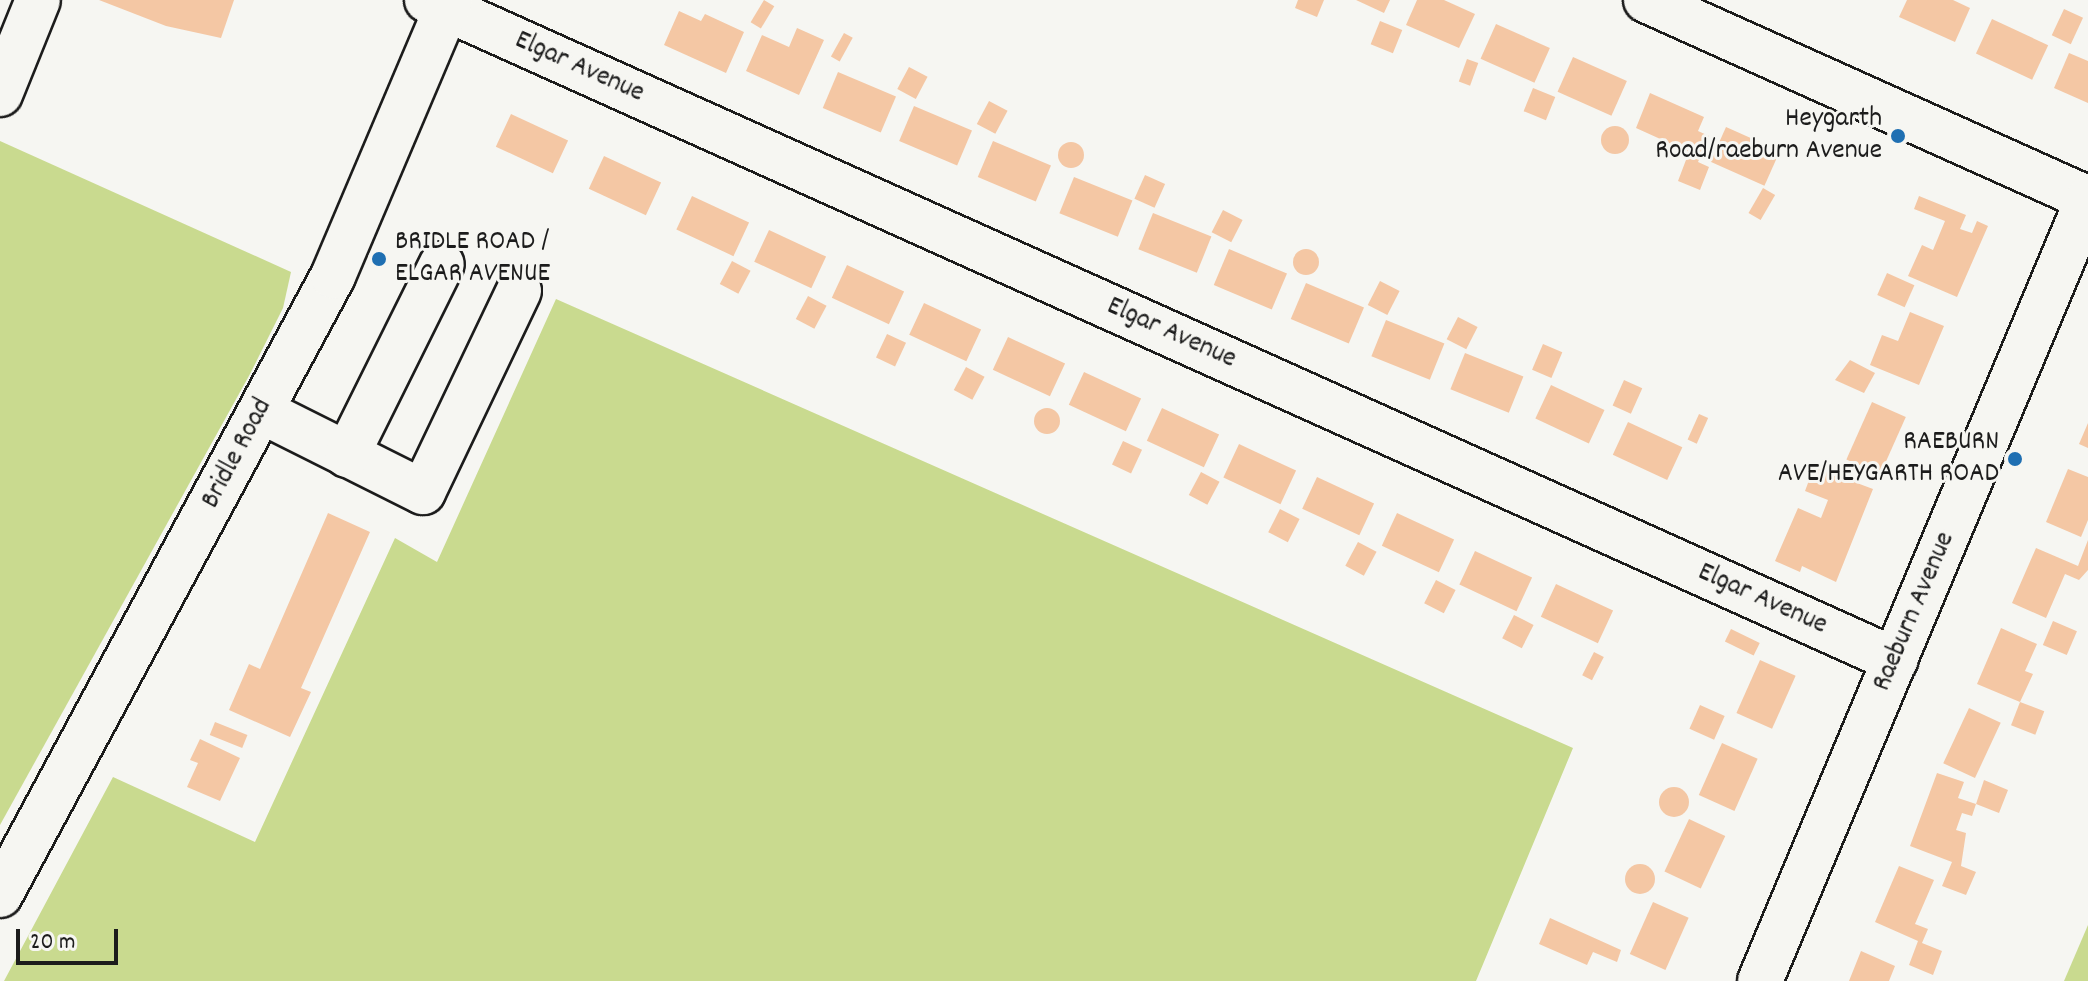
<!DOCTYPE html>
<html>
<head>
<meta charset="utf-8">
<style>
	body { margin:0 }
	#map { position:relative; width:2088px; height:981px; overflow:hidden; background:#f6f6f2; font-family:Dekko,sans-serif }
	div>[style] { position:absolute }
	.green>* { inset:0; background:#c9da8f }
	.building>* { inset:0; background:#f4c7a4; transform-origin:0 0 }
	.round { border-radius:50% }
	.roads { filter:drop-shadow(2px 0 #1c1c1c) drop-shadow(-2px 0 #1c1c1c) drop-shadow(0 2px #1c1c1c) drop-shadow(0 -2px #1c1c1c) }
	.minor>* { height:44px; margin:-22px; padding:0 22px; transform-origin:22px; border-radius:22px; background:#f6f6f2 }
	.dots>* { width:22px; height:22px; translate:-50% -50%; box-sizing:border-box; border:4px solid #f6f6f2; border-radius:50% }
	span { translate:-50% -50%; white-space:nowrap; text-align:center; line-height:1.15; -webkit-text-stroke:6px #f6f6f2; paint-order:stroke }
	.street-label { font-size:28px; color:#1c1c1c }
	.poi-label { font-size:28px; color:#1c1c1c }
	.right { translate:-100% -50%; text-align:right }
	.left { translate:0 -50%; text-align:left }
	.scale { position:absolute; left:16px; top:929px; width:102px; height:36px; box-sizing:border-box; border:4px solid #1c1c1c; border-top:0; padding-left:10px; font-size:24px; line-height:28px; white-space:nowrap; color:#1c1c1c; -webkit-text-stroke:6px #f6f6f2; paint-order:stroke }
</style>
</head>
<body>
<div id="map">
	<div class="green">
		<i style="clip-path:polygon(0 141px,291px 272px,283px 308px,250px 374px,0 825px)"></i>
		<i style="clip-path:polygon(556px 299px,1573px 748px,1476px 981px,4px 981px,113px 777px,255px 842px,395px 538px,437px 562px)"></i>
		<i style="clip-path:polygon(2088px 925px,2088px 981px,2064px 981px)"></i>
	</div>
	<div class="building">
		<i style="clip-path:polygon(99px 0,234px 0,221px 38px,166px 26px)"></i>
		<i style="left:764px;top:0;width:12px;height:26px;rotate:31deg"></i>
		<i style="clip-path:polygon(1298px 0,1324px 0,1317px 17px,1295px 8px)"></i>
		<i style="clip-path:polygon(1356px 0,1390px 0,1384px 13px)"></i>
		<i style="clip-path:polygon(1417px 0,1444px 0,1475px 14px,1459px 48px,1406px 25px)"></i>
		<i style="clip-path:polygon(1907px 0,1953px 0,1970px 8px,1955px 42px,1899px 17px)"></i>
		<i style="left:2064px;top:9px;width:21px;height:29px;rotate:25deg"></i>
		<i style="clip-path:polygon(679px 11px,701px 21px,705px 14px,744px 32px,726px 73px,664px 45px)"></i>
		<i style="left:1992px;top:19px;width:62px;height:38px;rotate:25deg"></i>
		<i style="left:1380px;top:21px;width:24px;height:25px;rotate:22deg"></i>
		<i style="left:1496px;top:24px;width:59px;height:38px;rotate:24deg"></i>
		<i style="clip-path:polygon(797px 28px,824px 40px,799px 95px,746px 71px,762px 35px,789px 47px)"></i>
		<i style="left:844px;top:33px;width:10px;height:27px;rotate:29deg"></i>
		<i style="clip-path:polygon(2069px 53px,2088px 61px,2088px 103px,2054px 88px)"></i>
		<i style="left:1573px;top:57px;width:59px;height:38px;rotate:24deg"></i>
		<i style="left:1467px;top:59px;width:12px;height:24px;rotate:20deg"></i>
		<i style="left:909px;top:67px;width:21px;height:25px;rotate:28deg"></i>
		<i style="left:838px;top:72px;width:63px;height:39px;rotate:23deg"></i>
		<i style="left:1533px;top:88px;width:24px;height:25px;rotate:22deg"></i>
		<i style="clip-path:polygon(1650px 93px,1704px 117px,1698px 131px,1709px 136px,1698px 162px,1709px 167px,1700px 190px,1678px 181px,1689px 152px,1636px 128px)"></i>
		<i style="left:989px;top:101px;width:21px;height:26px;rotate:28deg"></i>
		<i style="left:914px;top:106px;width:63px;height:38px;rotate:23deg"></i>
		<i style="left:511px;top:114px;width:63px;height:36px;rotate:25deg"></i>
		<i class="round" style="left:1601px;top:126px;width:28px;height:28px"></i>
		<i style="left:1726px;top:127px;width:59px;height:38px;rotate:24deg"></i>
		<i style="left:993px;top:141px;width:63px;height:39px;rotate:23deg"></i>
		<i class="round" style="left:1058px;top:142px;width:26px;height:26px"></i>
		<i style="left:604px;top:156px;width:63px;height:36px;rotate:25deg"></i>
		<i style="left:1145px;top:175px;width:22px;height:26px;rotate:24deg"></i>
		<i style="left:1074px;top:177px;width:63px;height:39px;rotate:22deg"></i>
		<i style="left:1763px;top:188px;width:14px;height:29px;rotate:30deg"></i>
		<i style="left:692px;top:196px;width:63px;height:37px;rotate:25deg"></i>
		<i style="clip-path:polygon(1919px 196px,1966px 215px,1960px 229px,1972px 233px,1977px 221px,1988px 226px,1957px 297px,1908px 276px,1922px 245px,1933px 250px,1945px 221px,1914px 209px)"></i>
		<i style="left:1223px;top:210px;width:22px;height:25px;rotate:27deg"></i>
		<i style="left:1153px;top:213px;width:63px;height:39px;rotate:22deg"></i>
		<i style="left:769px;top:230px;width:63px;height:35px;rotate:25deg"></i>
		<i class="round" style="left:1293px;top:249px;width:26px;height:26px"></i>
		<i style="left:1229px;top:249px;width:63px;height:39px;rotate:23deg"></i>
		<i style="left:732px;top:261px;width:21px;height:26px;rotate:28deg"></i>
		<i style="left:847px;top:265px;width:63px;height:36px;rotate:25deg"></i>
		<i style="left:1887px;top:273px;width:30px;height:24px;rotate:24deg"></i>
		<i style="left:1380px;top:281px;width:22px;height:27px;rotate:27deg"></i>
		<i style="left:1306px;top:283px;width:63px;height:39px;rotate:23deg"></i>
		<i style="left:808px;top:296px;width:21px;height:26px;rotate:28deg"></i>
		<i style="left:924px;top:303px;width:63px;height:35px;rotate:25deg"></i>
		<i style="clip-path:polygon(1910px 312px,1944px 326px,1919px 385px,1870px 365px,1882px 335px,1898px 341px)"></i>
		<i style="left:1458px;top:317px;width:22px;height:25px;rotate:27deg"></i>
		<i style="left:1386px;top:320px;width:63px;height:39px;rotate:22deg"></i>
		<i style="left:887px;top:334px;width:21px;height:26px;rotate:25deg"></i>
		<i style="left:1008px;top:337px;width:63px;height:36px;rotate:25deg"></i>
		<i style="left:1543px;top:344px;width:21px;height:28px;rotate:23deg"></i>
		<i style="left:1465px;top:353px;width:63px;height:39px;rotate:22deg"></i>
		<i style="clip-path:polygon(1850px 360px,1875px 373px,1864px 393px,1835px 380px)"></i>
		<i style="left:966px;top:367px;width:21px;height:26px;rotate:28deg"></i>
		<i style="left:1084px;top:372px;width:63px;height:36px;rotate:25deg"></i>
		<i style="left:1624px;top:380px;width:20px;height:28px;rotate:24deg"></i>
		<i style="left:1551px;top:385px;width:59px;height:37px;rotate:25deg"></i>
		<i style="left:1872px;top:402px;width:37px;height:63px;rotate:24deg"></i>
		<i class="round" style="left:1034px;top:408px;width:26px;height:26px"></i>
		<i style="left:1162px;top:408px;width:63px;height:36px;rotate:25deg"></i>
		<i style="left:1699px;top:414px;width:10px;height:28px;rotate:24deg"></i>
		<i style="left:1628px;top:422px;width:60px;height:36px;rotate:25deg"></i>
		<i style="clip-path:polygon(2088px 423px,2088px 448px,2079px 444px)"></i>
		<i style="left:1123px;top:441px;width:21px;height:26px;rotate:25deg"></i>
		<i style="left:1239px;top:444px;width:63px;height:37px;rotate:25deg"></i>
		<i style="clip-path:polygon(1814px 467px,1873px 489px,1836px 582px,1802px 566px,1800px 572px,1775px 561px,1798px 508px,1821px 518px,1828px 500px,1805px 491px)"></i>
		<i style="clip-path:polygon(2068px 469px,2088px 477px,2088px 520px,2081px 537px,2046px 522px)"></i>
		<i style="left:1201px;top:472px;width:21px;height:26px;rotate:28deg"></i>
		<i style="left:1317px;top:477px;width:63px;height:35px;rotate:25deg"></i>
		<i style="left:1280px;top:509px;width:22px;height:26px;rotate:27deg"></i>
		<i style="clip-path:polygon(328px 513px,370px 532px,301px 688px,311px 692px,290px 737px,229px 710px,249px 664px,260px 669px)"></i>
		<i style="left:1397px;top:513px;width:63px;height:36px;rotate:25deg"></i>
		<i style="clip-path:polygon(2088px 540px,2088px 570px,2079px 580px,2065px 574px,2046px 618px,2012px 603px,2036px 548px,2078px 566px)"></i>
		<i style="left:1358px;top:542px;width:21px;height:27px;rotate:28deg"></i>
		<i style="left:1475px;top:551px;width:63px;height:37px;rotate:25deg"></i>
		<i style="left:1436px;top:580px;width:22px;height:26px;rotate:27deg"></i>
		<i style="left:1556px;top:584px;width:63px;height:36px;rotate:25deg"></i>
		<i style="left:1514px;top:615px;width:22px;height:26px;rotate:27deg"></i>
		<i style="left:2053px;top:621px;width:26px;height:26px;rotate:23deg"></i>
		<i style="clip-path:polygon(2001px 628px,2037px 644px,2025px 671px,2033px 674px,2020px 702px,1977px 684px)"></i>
		<i style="left:1731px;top:629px;width:32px;height:14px;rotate:26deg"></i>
		<i style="left:1594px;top:652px;width:11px;height:26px;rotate:27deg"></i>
		<i style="left:1760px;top:660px;width:39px;height:58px;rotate:24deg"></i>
		<i style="left:2020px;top:702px;width:26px;height:25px;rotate:21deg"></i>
		<i style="left:1700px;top:705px;width:27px;height:26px;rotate:24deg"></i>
		<i style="left:1969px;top:708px;width:35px;height:61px;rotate:25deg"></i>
		<i style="left:215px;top:722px;width:35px;height:14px;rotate:22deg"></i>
		<i style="clip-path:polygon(200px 739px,240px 758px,220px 801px,187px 787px,198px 763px,190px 760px)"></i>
		<i style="left:1722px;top:743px;width:39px;height:57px;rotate:24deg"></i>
		<i style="clip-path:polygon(1937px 773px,1964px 782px,1958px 798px,1976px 804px,1984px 780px,2008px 790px,1999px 813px,1976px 804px,1972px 816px,1962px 813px,1956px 830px,1966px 833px,1961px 866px,1976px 872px,1966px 895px,1942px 886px,1952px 862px,1910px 846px)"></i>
		<i class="round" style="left:1659px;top:787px;width:30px;height:30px"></i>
		<i style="left:1689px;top:819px;width:40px;height:58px;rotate:25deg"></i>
		<i class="round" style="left:1625px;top:864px;width:30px;height:30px"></i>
		<i style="clip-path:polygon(1899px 866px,1934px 880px,1915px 924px,1928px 929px,1922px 943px,1942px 951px,1933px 975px,1909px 965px,1918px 941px,1875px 922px)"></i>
		<i style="left:1653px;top:902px;width:39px;height:57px;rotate:24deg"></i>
		<i style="clip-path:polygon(1550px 918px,1621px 950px,1617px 962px,1593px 952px,1587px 965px,1539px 944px)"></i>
		<i style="clip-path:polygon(1861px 951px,1895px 966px,1889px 981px,1849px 981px)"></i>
	</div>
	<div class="roads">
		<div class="minor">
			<i style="left:427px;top:0;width:1610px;rotate:24.21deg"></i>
			<i style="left:1646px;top:0;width:485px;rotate:24.2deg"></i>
			<i style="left:0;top:94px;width:101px;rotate:-68deg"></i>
			<i style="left:261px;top:411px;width:181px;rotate:26.6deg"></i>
			<i style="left:423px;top:492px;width:223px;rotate:-64.5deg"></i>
			<i style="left:347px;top:455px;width:213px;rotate:-63.6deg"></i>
			<i style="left:0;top:895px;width:703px;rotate:-61.72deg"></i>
			<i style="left:333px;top:276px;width:300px;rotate:-67deg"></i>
			<i style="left:1760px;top:981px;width:848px;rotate:-67.25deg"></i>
		</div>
	</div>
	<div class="dots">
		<i style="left:1898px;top:136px;background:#1f6fb2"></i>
		<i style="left:379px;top:259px;background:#1f6fb2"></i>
		<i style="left:2015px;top:459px;background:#1f6fb2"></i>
	</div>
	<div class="street-label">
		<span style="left:579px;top:68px;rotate:24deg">Elgar Avenue</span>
		<span style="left:1171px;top:334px;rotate:24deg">Elgar Avenue</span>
		<span style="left:238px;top:454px;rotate:-62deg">Bridle Road</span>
		<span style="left:1762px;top:600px;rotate:24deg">Elgar Avenue</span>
		<span style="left:1915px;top:612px;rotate:-67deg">Raeburn Avenue</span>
	</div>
	<div class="poi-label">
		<span class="right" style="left:1882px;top:136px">Heygarth<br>Road/raeburn Avenue</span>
		<span class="left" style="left:395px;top:259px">BRIDLE ROAD /<br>ELGAR AVENUE</span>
		<span class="right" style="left:1999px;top:459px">RAEBURN<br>AVE/HEYGARTH ROAD</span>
	</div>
	<div class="scale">20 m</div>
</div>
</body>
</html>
